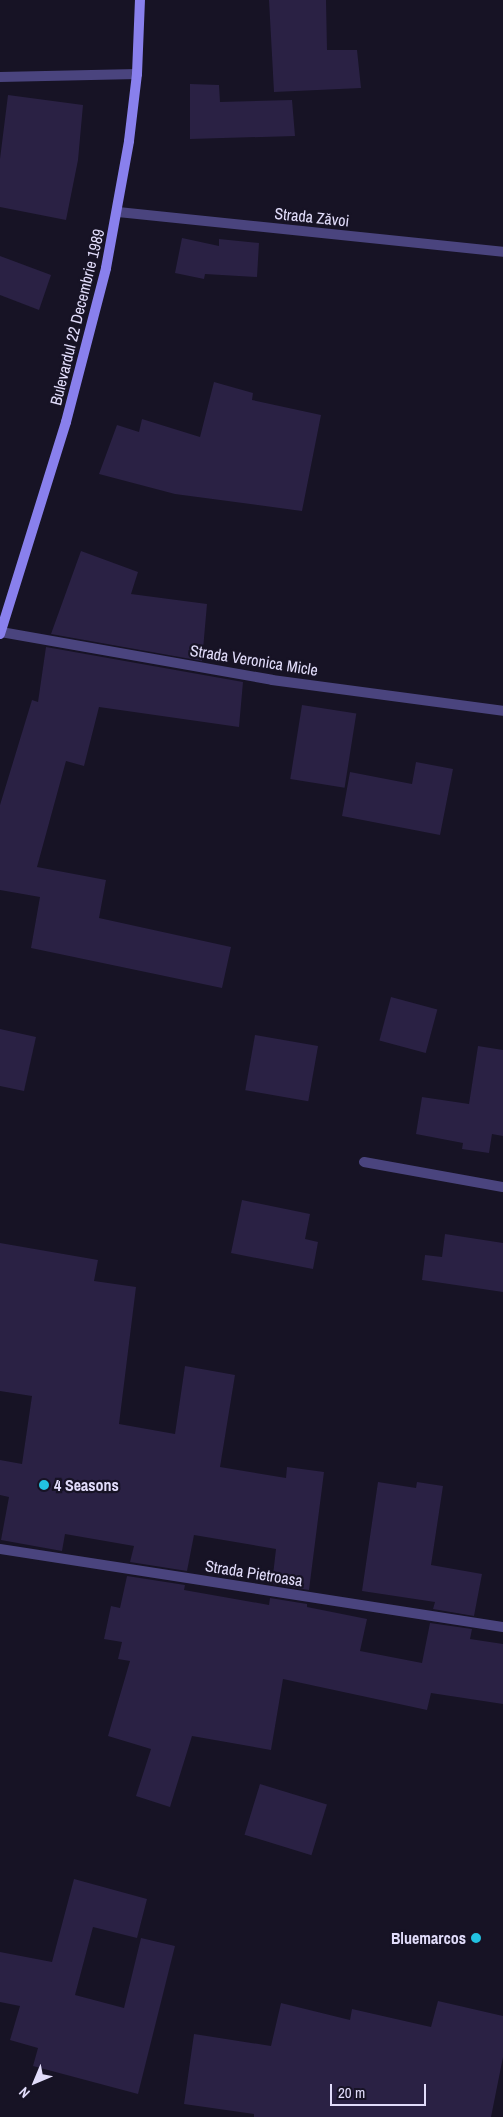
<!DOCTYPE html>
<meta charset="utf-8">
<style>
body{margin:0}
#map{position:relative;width:503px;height:2117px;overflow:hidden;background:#171325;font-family:"Archivo Narrow",sans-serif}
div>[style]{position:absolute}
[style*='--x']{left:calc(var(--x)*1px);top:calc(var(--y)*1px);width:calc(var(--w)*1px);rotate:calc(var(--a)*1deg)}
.building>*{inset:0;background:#2a2144;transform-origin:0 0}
.minor>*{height:10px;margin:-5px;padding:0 5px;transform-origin:5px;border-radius:5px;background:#4a447e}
.tertiary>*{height:10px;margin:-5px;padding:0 5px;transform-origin:5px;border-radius:5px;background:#4a447e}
.secondary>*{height:10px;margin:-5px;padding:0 5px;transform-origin:5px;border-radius:5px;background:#8980ed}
.dots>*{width:14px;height:14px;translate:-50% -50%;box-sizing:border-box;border:2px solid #171325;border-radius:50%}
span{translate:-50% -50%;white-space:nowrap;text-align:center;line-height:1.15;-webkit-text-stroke:4.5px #171325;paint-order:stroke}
.street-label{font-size:16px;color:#e1dcfa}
.poi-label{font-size:16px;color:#e1dcfa;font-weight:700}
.left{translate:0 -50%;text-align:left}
.right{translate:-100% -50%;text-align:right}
.north{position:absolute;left:10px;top:2057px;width:50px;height:50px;-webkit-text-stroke:4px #171325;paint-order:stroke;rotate:225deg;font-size:14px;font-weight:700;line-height:20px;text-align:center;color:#e1dcfa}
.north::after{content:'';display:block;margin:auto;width:18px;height:22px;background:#e1dcfa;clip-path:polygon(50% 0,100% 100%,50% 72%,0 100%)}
.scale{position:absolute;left:330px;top:2084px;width:96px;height:22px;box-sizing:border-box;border:2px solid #e1dcfa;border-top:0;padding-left:6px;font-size:15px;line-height:18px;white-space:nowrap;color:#e1dcfa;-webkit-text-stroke:4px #171325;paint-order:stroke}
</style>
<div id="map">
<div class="building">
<i style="clip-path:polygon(269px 0,326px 0,327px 50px,357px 50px,361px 88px,274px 92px)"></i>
<i style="clip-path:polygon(190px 84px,219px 85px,220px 102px,292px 100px,295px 136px,190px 139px)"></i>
<i style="clip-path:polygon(8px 95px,83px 105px,78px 160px,66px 220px,0 207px,0 159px)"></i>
<i style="clip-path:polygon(182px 238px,219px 246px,219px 239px,259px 243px,257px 277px,205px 274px,204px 279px,175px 273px)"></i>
<i style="clip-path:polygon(0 256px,51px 275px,39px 310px,0 295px)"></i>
<i style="clip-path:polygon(214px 382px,253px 393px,252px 400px,321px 415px,302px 511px,175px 494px,99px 474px,117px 425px,139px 432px,142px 419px,200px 437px)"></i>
<i style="clip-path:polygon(81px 551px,138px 572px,131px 594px,207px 604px,202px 661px,51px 634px)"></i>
<i style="clip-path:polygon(46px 647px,243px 682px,239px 727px,99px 707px,84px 766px,66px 761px,37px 867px,106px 880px,99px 918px,231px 947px,222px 988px,31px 948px,40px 897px,0 890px,0 805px,32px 700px,38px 702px)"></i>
<i style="left:302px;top:705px;width:55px;height:75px;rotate:9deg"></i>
<i style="clip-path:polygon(416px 762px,453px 769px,440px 835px,342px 816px,350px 772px,412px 784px)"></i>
<i style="left:391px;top:997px;width:48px;height:45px;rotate:15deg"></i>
<i style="clip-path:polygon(0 1029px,36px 1037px,24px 1091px,0 1086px)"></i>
<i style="left:255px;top:1035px;width:64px;height:56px;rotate:10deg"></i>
<i style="clip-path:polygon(478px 1046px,503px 1050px,503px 1136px,492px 1134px,489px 1153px,462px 1149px,463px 1143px,416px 1134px,422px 1097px,469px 1104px)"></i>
<i style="clip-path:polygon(242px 1200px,310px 1214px,305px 1239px,318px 1242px,313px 1269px,231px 1253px)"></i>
<i style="clip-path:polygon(445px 1234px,503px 1243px,503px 1292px,422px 1280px,425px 1255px,442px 1257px)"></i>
<i style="clip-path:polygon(0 1243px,98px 1260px,94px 1281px,136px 1287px,119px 1424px,175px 1434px,185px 1366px,235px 1375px,220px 1467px,286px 1478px,287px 1467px,324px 1472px,309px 1590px,272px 1584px,276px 1549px,194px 1535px,187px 1571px,130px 1562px,134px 1546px,65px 1534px,62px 1551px,1px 1540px,9px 1497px,0 1495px,0 1460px,22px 1464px,32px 1396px,0 1391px)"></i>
<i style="clip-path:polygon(378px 1482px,416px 1488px,417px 1482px,443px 1486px,431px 1565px,482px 1574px,474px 1616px,433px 1609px,435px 1602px,362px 1591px)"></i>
<i style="clip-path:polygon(127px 1576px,185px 1585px,184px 1590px,269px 1605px,270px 1598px,307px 1604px,307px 1607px,367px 1619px,360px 1651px,422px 1663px,430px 1623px,472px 1629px,470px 1639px,503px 1644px,503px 1704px,431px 1693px,427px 1710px,283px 1679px,271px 1750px,192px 1736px,170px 1807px,136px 1796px,151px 1749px,108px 1736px,130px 1661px,118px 1659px,122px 1642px,104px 1639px,111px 1606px,120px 1608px)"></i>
<i style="left:260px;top:1784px;width:70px;height:53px;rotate:17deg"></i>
<i style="clip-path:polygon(74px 1879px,147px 1899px,137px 1938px,93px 1927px,75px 1995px,124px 2008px,141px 1938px,175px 1946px,138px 2094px,33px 2066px,38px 2048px,10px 2040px,20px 2006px,0 2002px,0 1952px,52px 1962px)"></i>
<i style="clip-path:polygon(438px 2001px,503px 2016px,503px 2057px,491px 2117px,254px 2117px,254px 2114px,184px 2104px,194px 2034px,271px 2046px,281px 2003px,350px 2020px,352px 2009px,431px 2027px)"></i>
</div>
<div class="minor">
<i style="--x:0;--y:77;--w:137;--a:-1.3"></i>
<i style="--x:1;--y:632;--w:275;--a:10"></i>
<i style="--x:272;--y:680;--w:233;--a:7.6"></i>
<i style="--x:364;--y:1162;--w:141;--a:10.2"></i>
<i style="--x:0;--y:1549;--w:509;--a:8.81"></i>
</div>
<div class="tertiary">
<i style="--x:118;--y:212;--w:387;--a:5.9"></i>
</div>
<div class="secondary">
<i style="--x:0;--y:634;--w:222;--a:-72.7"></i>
<i style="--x:66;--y:422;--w:159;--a:-75.4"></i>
<i style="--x:106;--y:268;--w:129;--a:-79.7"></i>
<i style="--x:129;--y:141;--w:67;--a:-83.2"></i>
<i style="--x:137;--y:74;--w:74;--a:-87.7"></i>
</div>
<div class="dots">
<i style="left:44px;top:1485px;background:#22c2e1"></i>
<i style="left:476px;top:1938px;background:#22c2e1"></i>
</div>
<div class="street-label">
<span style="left:312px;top:217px;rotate:6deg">Strada Zăvoi</span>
<span style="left:77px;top:317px;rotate:-76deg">Bulevardul 22 Decembrie 1989</span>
<span style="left:254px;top:660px;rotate:9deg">Strada Veronica Micle</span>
<span style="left:254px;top:1573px;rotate:9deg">Strada Pietroasa</span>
</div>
<div class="poi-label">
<span class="left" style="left:54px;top:1485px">4 Seasons</span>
<span class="right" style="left:466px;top:1938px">Bluemarcos</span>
</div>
<div class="north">N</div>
<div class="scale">20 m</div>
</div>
